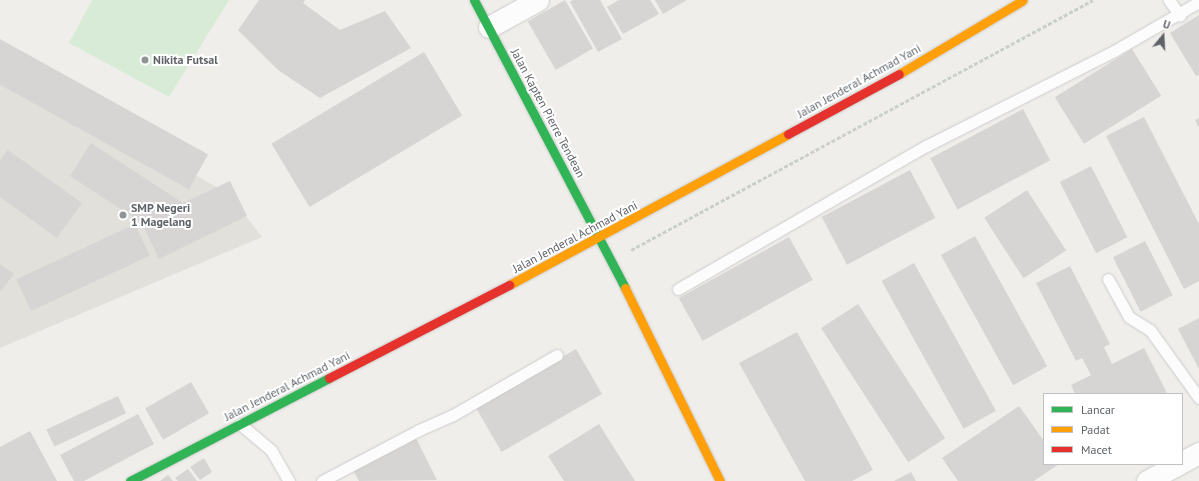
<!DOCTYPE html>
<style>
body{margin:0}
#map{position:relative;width:1199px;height:481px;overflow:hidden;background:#efeeea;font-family:"PT Sans",sans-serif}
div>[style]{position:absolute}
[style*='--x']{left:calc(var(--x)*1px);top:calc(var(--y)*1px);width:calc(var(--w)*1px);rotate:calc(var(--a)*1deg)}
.education>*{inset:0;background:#e2e0da}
.green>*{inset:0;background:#d8ebd6}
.building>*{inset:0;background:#d6d5d3;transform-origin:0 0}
.path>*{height:2.5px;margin-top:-1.25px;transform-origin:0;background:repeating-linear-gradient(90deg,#cacfcc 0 4px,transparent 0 6px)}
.roads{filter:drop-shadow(0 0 1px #cbcccc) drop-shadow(0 0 1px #cbcccc)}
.lane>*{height:11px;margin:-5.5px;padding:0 5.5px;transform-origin:5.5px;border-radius:5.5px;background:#fdfcfc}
.street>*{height:21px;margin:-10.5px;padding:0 10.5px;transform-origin:10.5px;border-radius:10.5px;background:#fdfcfc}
.fast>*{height:9px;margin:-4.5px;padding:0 4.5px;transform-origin:4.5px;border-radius:4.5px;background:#30b455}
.slow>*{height:9px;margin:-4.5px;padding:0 4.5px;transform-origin:4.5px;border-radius:4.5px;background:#ff9f0a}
.jam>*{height:9px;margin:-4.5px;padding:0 4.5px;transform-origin:4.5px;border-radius:4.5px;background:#e5322d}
.dots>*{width:11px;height:11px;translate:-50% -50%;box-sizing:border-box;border:2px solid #fff;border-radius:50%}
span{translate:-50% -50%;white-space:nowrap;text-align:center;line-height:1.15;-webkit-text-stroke:4px #fff;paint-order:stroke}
.poi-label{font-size:12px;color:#5f6368;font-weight:700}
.left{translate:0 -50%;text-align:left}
.street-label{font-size:12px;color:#5f6368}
.legend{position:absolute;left:1043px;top:393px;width:140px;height:72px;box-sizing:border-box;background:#fff;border:1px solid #bfc1c3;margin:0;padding:5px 7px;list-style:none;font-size:12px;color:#5f6368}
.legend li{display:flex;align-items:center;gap:8px;height:20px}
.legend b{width:20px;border:1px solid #bfc1c3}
.north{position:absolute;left:1143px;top:16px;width:40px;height:40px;-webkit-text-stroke:3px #fff;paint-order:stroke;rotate:18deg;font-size:11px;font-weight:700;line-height:16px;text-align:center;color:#5f6368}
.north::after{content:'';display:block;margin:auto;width:14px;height:18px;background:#5f6368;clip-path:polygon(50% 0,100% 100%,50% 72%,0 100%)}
</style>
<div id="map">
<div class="education">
<i style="clip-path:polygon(0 45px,121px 133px,229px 194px,262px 237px,0 348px)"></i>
</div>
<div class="green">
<i style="clip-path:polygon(92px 0,229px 0,169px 97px,69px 43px)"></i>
</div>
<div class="building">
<i style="clip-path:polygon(259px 0,305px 0,303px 3px,340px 30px,385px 11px,411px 48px,320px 98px,278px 70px,238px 30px)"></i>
<i style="left:565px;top:0;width:56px;height:43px;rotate:60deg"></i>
<i style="clip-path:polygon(573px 0,600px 0,622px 39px,598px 52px,570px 2px)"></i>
<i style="clip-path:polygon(619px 0,650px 0,659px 14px,623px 34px,607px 7px)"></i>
<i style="clip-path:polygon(655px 0,687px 0,663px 14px)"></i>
<i style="clip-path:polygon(1199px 15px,1199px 75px,1196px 76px,1170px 33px)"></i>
<i style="left:0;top:39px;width:238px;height:40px;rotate:29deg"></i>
<i style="left:1132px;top:49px;width:55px;height:91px;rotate:58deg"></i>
<i style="left:424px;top:52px;width:74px;height:178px;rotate:59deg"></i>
<i style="left:1023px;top:109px;width:58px;height:105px;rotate:62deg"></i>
<i style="clip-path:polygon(1144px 117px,1199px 224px,1199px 281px,1184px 289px,1106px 136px)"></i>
<i style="clip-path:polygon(1199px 118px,1199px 128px,1195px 120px)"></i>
<i style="clip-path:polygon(91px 143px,183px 203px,230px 181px,247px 216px,159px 259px,142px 223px,70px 176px)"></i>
<i style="clip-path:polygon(8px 150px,82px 203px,57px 238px,0 197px,0 160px)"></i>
<i style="left:1091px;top:166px;width:80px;height:35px;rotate:63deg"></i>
<i style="left:910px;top:170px;width:54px;height:100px;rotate:62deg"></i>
<i style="left:1027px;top:190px;width:72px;height:51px;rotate:57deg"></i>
<i style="left:135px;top:224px;width:35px;height:131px;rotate:65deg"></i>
<i style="left:975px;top:236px;width:149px;height:39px;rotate:61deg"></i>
<i style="left:789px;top:237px;width:49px;height:126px;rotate:61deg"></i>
<i style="left:1145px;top:241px;width:61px;height:36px;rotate:63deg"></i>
<i style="left:914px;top:263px;width:169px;height:37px;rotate:61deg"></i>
<i style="clip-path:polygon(0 264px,14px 274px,0 292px)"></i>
<i style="clip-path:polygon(1070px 266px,1110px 344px,1104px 347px,1112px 364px,1144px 348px,1167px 393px,1075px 394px,1071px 385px,1091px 375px,1082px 358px,1076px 361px,1036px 283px)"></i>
<i style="left:858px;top:304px;width:160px;height:44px;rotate:57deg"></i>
<i style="clip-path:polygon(1199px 318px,1199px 369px,1178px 329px)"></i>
<i style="clip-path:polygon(797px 332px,873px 470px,852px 481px,805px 481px,739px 363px)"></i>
<i style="left:576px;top:349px;width:52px;height:116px;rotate:60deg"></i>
<i style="left:191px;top:382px;width:36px;height:53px;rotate:60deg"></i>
<i style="left:118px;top:396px;width:19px;height:79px;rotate:65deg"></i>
<i style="clip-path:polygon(1019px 406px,1044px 441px,1044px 464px,1059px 464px,1034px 481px,958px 481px,942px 458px)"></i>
<i style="clip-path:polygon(138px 414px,154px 444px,84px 481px,74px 481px,60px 455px)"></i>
<i style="clip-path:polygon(599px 424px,635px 481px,564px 481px,548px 456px)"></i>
<i style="clip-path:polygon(30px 431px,57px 481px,0 481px,0 447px)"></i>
<i style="clip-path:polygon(416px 438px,437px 480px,359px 481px,353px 470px)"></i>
<i style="clip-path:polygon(204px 458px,212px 472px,200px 480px,190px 467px)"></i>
<i style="clip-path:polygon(188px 469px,197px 481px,178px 481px,175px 478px)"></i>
<i style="clip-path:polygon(911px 472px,916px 481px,894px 481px)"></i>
<i style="clip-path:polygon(168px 475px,173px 481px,160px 481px)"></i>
</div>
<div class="path">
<i style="--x:631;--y:250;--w:525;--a:-28.42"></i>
</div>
<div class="roads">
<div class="lane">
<i style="--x:1169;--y:0;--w:19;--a:55"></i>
<i style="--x:1108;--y:279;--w:43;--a:61.1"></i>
<i style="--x:1129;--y:317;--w:25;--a:32"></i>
<i style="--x:1150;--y:330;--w:84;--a:54.2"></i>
<i style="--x:678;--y:289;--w:286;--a:-30"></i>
<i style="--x:926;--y:146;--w:211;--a:-26.8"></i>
<i style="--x:1114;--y:51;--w:98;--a:-30"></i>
<i style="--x:240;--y:424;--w:40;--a:40"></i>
<i style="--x:271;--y:450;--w:36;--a:60"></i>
<i style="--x:322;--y:481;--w:110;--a:-27.7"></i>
<i style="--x:419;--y:430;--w:37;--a:-24"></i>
<i style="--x:453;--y:415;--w:120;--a:-30"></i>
</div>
<div class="street">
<i style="--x:489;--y:27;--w:56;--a:-28.9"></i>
<i style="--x:1182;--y:462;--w:19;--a:-28"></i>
<i style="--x:1147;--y:481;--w:36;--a:-28"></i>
</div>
<div class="fast">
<i style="--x:474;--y:0;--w:325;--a:62.3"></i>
<i style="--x:130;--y:481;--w:224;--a:-27.4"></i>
</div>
<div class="slow">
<i style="--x:899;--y:74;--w:144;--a:-30.8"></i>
<i style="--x:509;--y:285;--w:317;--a:-28.4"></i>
<i style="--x:625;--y:288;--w:215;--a:63.8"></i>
</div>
<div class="jam">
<i style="--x:788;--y:134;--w:126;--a:-28.4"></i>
<i style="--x:329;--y:378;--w:203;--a:-27.3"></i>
</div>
</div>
<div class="dots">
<i style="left:145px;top:60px;background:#919496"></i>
<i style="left:123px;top:215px;background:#919496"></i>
</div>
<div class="poi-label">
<span class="left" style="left:153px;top:60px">Nikita Futsal</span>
<span class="left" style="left:131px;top:215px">SMP Negeri<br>1 Magelang</span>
</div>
<div class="street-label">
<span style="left:859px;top:81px;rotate:-29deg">Jalan Jenderal Achmad Yani</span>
<span style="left:548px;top:113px;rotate:62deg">Jalan Kapten Pierre Tendean</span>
<span style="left:575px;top:237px;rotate:-28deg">Jalan Jenderal Achmad Yani</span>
<span style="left:287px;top:386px;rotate:-27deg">Jalan Jenderal Achmad Yani</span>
</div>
<ul class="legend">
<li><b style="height:5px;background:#30b455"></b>Lancar</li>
<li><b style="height:5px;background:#ff9f0a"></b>Padat</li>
<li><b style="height:5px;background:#e5322d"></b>Macet</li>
</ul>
<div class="north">U</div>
</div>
